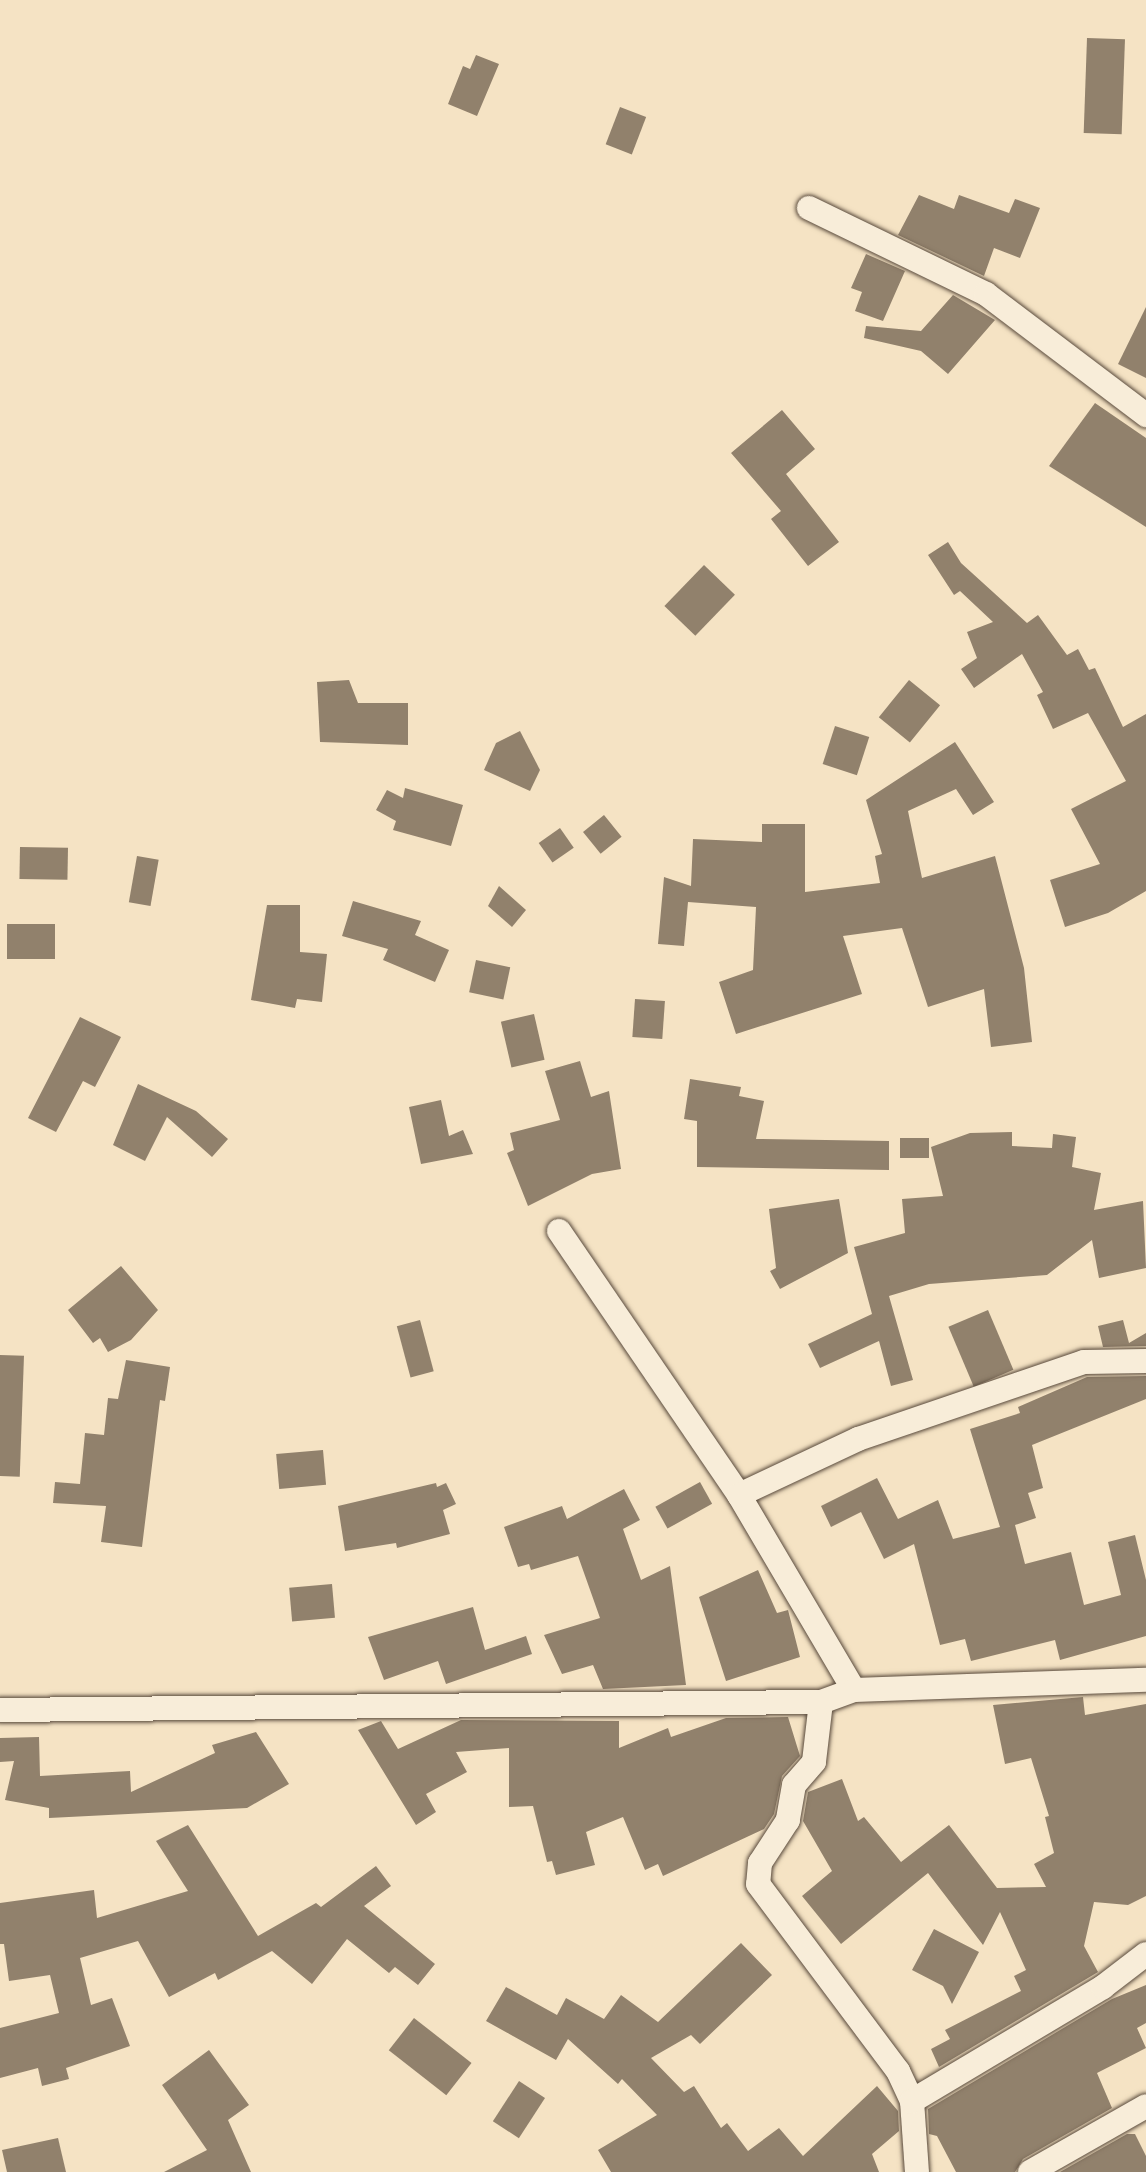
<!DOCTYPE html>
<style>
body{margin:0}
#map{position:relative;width:1146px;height:2172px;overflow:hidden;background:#f5e3c4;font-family:"IM FELL Double Pica",serif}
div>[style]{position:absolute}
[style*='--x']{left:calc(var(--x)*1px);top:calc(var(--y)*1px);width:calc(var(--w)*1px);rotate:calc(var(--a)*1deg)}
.building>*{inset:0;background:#91816c;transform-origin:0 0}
.roads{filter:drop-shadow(0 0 2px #58493b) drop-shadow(0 0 2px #58493b)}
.minor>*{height:24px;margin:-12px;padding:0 12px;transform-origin:12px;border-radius:12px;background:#f8edd9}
span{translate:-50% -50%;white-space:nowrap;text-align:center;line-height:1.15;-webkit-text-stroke:6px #f8edd9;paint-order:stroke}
</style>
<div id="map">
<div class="building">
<i style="left:1087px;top:38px;width:38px;height:95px;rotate:2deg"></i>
<i style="clip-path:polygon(476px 55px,499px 64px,477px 116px,448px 104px,463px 66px,470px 69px)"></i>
<i style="left:620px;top:107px;width:28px;height:40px;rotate:21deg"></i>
<i style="clip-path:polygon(919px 195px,954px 209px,959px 195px,1009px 213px,1015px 199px,1040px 208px,1020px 258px,994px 248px,984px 276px,898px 235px)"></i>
<i style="clip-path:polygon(866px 254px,905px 271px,883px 321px,855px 311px,862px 292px,851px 288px)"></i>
<i style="clip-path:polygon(953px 295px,995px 320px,948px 374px,921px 351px,864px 338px,866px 326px,921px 331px)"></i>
<i style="clip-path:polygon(1146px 307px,1146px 378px,1118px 364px)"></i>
<i style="clip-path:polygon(1095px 403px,1146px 438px,1146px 527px,1049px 466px)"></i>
<i style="clip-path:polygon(782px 410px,815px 449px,786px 474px,839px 542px,808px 566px,771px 519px,781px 511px,731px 453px)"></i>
<i style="clip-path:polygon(948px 542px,961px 563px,1027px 623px,1038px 615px,1067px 655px,1078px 649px,1089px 670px,1095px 668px,1123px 727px,1146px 714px,1146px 891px,1108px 913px,1065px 927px,1050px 880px,1100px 864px,1071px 809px,1126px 781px,1088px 713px,1053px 729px,1037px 695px,1043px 692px,1022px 654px,974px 688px,961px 669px,977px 658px,967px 632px,993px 622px,960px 591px,954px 595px,928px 555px)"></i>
<i style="left:704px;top:565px;width:43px;height:57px;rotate:44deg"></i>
<i style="clip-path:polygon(349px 680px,358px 703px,408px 703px,408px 745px,320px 742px,317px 682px)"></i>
<i style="left:909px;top:680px;width:40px;height:48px;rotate:39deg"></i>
<i style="left:835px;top:726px;width:36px;height:40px;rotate:18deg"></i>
<i style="clip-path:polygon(520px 731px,540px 770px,530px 791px,484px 770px,496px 743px)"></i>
<i style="clip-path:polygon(955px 742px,994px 802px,973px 815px,956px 789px,908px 811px,922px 878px,995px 856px,1024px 968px,1032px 1042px,991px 1047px,984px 989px,928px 1007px,902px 928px,843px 936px,862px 994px,736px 1034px,719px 982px,753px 970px,756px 907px,688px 902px,684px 946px,658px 944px,664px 877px,691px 886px,693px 839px,762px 842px,762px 824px,805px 824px,805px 892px,880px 883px,875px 856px,882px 854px,866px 800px)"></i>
<i style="clip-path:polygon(405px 788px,463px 805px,451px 846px,393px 830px,396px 821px,376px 810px,387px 790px,403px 798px)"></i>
<i style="left:604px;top:815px;width:28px;height:27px;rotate:51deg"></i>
<i style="left:560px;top:828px;width:24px;height:26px;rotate:55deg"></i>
<i style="left:20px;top:847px;width:48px;height:32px;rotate:1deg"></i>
<i style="left:137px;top:856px;width:22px;height:47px;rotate:10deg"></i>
<i style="clip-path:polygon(499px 886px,526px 910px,512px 927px,488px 906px)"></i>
<i style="clip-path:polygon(353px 901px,421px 921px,415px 935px,449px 950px,435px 982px,383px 960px,388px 949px,342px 936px)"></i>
<i style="clip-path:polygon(267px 905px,300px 905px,300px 952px,327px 954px,322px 1002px,297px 999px,295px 1008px,251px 1000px)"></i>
<i style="left:7px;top:924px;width:48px;height:35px"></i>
<i style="left:476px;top:960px;width:35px;height:33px;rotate:12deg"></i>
<i style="left:635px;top:999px;width:30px;height:38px;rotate:4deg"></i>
<i style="left:534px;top:1014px;width:47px;height:34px;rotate:77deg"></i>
<i style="clip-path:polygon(80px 1017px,121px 1037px,95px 1087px,83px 1081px,56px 1132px,28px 1118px)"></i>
<i style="clip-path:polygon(580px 1061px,591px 1097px,609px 1091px,621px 1169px,592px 1174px,528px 1206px,507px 1153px,514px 1150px,510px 1133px,560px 1120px,545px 1071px)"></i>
<i style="clip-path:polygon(690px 1079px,741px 1087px,739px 1096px,764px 1101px,756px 1139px,889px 1141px,889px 1170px,697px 1167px,697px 1121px,684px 1119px)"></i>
<i style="clip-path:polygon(138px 1084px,196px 1111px,228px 1139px,212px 1157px,167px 1117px,145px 1161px,113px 1145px)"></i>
<i style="clip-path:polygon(441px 1100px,449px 1136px,463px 1130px,473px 1154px,421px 1164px,409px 1107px)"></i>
<i style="clip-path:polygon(1012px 1132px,1012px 1146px,1052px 1148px,1053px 1134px,1076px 1137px,1072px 1167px,1101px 1173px,1094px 1210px,1143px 1201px,1146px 1268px,1099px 1278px,1092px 1240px,1047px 1275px,929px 1284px,889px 1296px,913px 1380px,891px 1386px,879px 1341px,820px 1368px,808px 1344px,872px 1314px,854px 1247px,905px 1233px,902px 1199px,943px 1196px,931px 1147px,970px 1133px)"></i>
<i style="left:900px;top:1138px;width:29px;height:20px"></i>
<i style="clip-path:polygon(839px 1199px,848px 1253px,780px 1289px,770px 1271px,776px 1268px,769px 1209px)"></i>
<i style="clip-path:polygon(121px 1266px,158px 1310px,131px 1340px,108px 1352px,100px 1338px,93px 1343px,68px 1310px)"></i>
<i style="left:988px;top:1310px;width:65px;height:43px;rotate:67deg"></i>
<i style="left:420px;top:1320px;width:53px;height:24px;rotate:75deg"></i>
<i style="clip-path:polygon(1123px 1320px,1129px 1343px,1146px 1333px,1146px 1346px,1103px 1347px,1098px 1326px)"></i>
<i style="left:0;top:1355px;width:24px;height:121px;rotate:2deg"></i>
<i style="clip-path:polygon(126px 1360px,170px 1367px,165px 1401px,160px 1400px,142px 1547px,101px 1542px,106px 1506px,53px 1503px,55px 1482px,80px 1484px,85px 1433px,104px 1435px,108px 1398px,118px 1399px)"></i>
<i style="clip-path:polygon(1146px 1376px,1146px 1399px,1032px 1445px,1043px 1488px,1028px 1493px,1036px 1518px,1015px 1525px,1025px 1564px,1071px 1552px,1084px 1605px,1121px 1595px,1108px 1542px,1135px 1535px,1146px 1580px,1146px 1636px,1060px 1660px,1055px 1640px,971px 1661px,965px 1639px,940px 1645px,914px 1544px,884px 1559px,861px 1512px,831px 1527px,821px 1506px,877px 1478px,898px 1519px,938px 1500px,953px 1539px,1000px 1527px,970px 1429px,1020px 1413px,1018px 1407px,1087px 1377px)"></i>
<i style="left:323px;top:1450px;width:35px;height:47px;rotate:85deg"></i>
<i style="left:700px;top:1482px;width:25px;height:51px;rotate:61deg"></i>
<i style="clip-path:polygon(436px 1483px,437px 1487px,446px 1483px,456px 1504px,443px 1510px,450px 1534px,397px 1548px,396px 1543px,345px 1551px,338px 1506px)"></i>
<i style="clip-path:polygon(624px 1489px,640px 1520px,623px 1529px,641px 1580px,670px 1566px,686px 1685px,603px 1689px,593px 1665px,562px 1674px,544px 1635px,600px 1618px,578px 1556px,531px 1570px,529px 1564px,518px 1567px,504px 1527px,562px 1506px,567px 1519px)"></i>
<i style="clip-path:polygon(758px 1570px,777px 1613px,788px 1610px,800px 1657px,726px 1681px,699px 1597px)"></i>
<i style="left:332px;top:1584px;width:34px;height:43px;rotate:85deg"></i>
<i style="clip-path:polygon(473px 1607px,485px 1650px,526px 1636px,532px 1654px,446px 1684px,438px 1661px,384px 1680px,368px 1637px)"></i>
<i style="clip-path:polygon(1083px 1697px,1085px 1715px,1146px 1704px,1146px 1896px,1128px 1905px,1094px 1902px,1084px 1946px,1098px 1972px,939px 2067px,931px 2049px,950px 2039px,945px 2030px,1021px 1991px,1014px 1976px,1026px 1970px,1000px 1912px,983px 1945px,928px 1873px,841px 1944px,802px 1896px,832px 1871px,803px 1821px,808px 1792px,842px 1779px,858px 1821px,864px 1817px,901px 1862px,949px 1825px,997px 1888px,1046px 1887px,1034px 1864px,1054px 1853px,1045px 1817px,1049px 1816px,1031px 1758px,1005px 1764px,993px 1705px)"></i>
<i style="clip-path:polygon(788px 1717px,800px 1756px,782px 1776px,774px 1814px,764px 1829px,663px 1876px,658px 1864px,645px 1870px,623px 1817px,586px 1832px,595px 1865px,556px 1875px,552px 1861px,547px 1862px,533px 1806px,509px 1807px,509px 1748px,456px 1752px,467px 1772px,426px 1794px,436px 1812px,416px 1825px,358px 1730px,381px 1721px,398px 1749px,461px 1720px,619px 1721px,619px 1748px,668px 1728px,671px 1737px,726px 1718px)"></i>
<i style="clip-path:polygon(256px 1732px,289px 1784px,247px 1808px,49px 1818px,49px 1808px,5px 1800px,14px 1761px,0 1762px,0 1738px,39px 1737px,40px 1776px,130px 1771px,131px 1792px,215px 1753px,212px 1745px)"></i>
<i style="clip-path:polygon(188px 1825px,258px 1936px,316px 1903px,321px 1907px,376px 1866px,391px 1886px,364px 1906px,435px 1964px,418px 1985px,395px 1967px,389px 1973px,347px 1939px,312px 1984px,272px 1951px,218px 1980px,215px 1973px,169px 1997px,138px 1941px,80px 1958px,91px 2005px,112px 1998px,130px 2046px,66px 2068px,69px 2079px,42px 2086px,38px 2068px,0 2078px,0 2028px,59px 2013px,50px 1975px,9px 1981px,4px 1944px,0 1944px,0 1903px,94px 1890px,97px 1918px,188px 1891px,156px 1841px)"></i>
<i style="clip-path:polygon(934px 1929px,979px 1952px,952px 2004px,943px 1986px,912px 1970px)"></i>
<i style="clip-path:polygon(741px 1943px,772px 1975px,700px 2044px,691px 2035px,651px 2058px,684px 2092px,694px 2086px,721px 2128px,727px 2123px,748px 2151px,779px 2128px,803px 2156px,877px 2086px,898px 2111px,899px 2131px,872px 2154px,879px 2172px,611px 2172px,598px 2150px,657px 2115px,622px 2079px,618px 2084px,568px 2039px,556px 2060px,486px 2021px,506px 1987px,557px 2015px,566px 1998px,604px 2019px,621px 1995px,658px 2022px)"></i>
<i style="clip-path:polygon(1146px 1985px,1146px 2023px,1137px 2028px,1146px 2048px,1097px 2073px,1112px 2108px,1023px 2159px,1015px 2172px,956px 2172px,937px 2136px,929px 2134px,928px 2109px,1112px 1999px)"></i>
<i style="left:414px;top:2018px;width:73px;height:41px;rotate:38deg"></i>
<i style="clip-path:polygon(209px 2050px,249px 2105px,228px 2120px,251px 2172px,164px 2172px,207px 2150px,162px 2085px)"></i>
<i style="left:519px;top:2081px;width:31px;height:48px;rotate:33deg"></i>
<i style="clip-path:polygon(1127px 2134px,1135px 2134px,1146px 2156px,1146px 2172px,1060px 2172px)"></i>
<i style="clip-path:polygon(58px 2138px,66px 2172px,7px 2172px,2px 2150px)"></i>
</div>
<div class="roads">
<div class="minor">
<i style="--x:809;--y:208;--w:197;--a:25.9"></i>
<i style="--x:986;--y:294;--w:201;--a:37.1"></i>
<i style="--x:559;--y:1231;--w:320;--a:55.7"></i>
<i style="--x:739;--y:1495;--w:226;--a:59.5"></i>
<i style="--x:739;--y:1495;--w:132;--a:-25.2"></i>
<i style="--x:858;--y:1439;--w:239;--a:-18.8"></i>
<i style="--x:1084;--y:1362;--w:62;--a:-0.9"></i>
<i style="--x:821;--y:1702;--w:60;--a:96.7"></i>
<i style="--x:814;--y:1762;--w:30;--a:131"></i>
<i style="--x:794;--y:1785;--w:36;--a:100"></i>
<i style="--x:788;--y:1820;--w:51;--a:123.1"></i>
<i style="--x:760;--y:1863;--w:21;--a:95"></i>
<i style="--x:758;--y:1884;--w:234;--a:53.2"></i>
<i style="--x:898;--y:2071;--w:33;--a:65"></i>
<i style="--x:912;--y:2101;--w:71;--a:86"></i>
<i style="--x:0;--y:1710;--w:821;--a:-0.56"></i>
<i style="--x:821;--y:1702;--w:35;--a:-20"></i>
<i style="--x:854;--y:1690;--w:292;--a:-2"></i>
<i style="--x:912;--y:2101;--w:222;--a:-30.8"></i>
<i style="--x:1103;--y:1987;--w:54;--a:-37.5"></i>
<i style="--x:1030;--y:2172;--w:133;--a:-29.6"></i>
</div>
</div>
</div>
